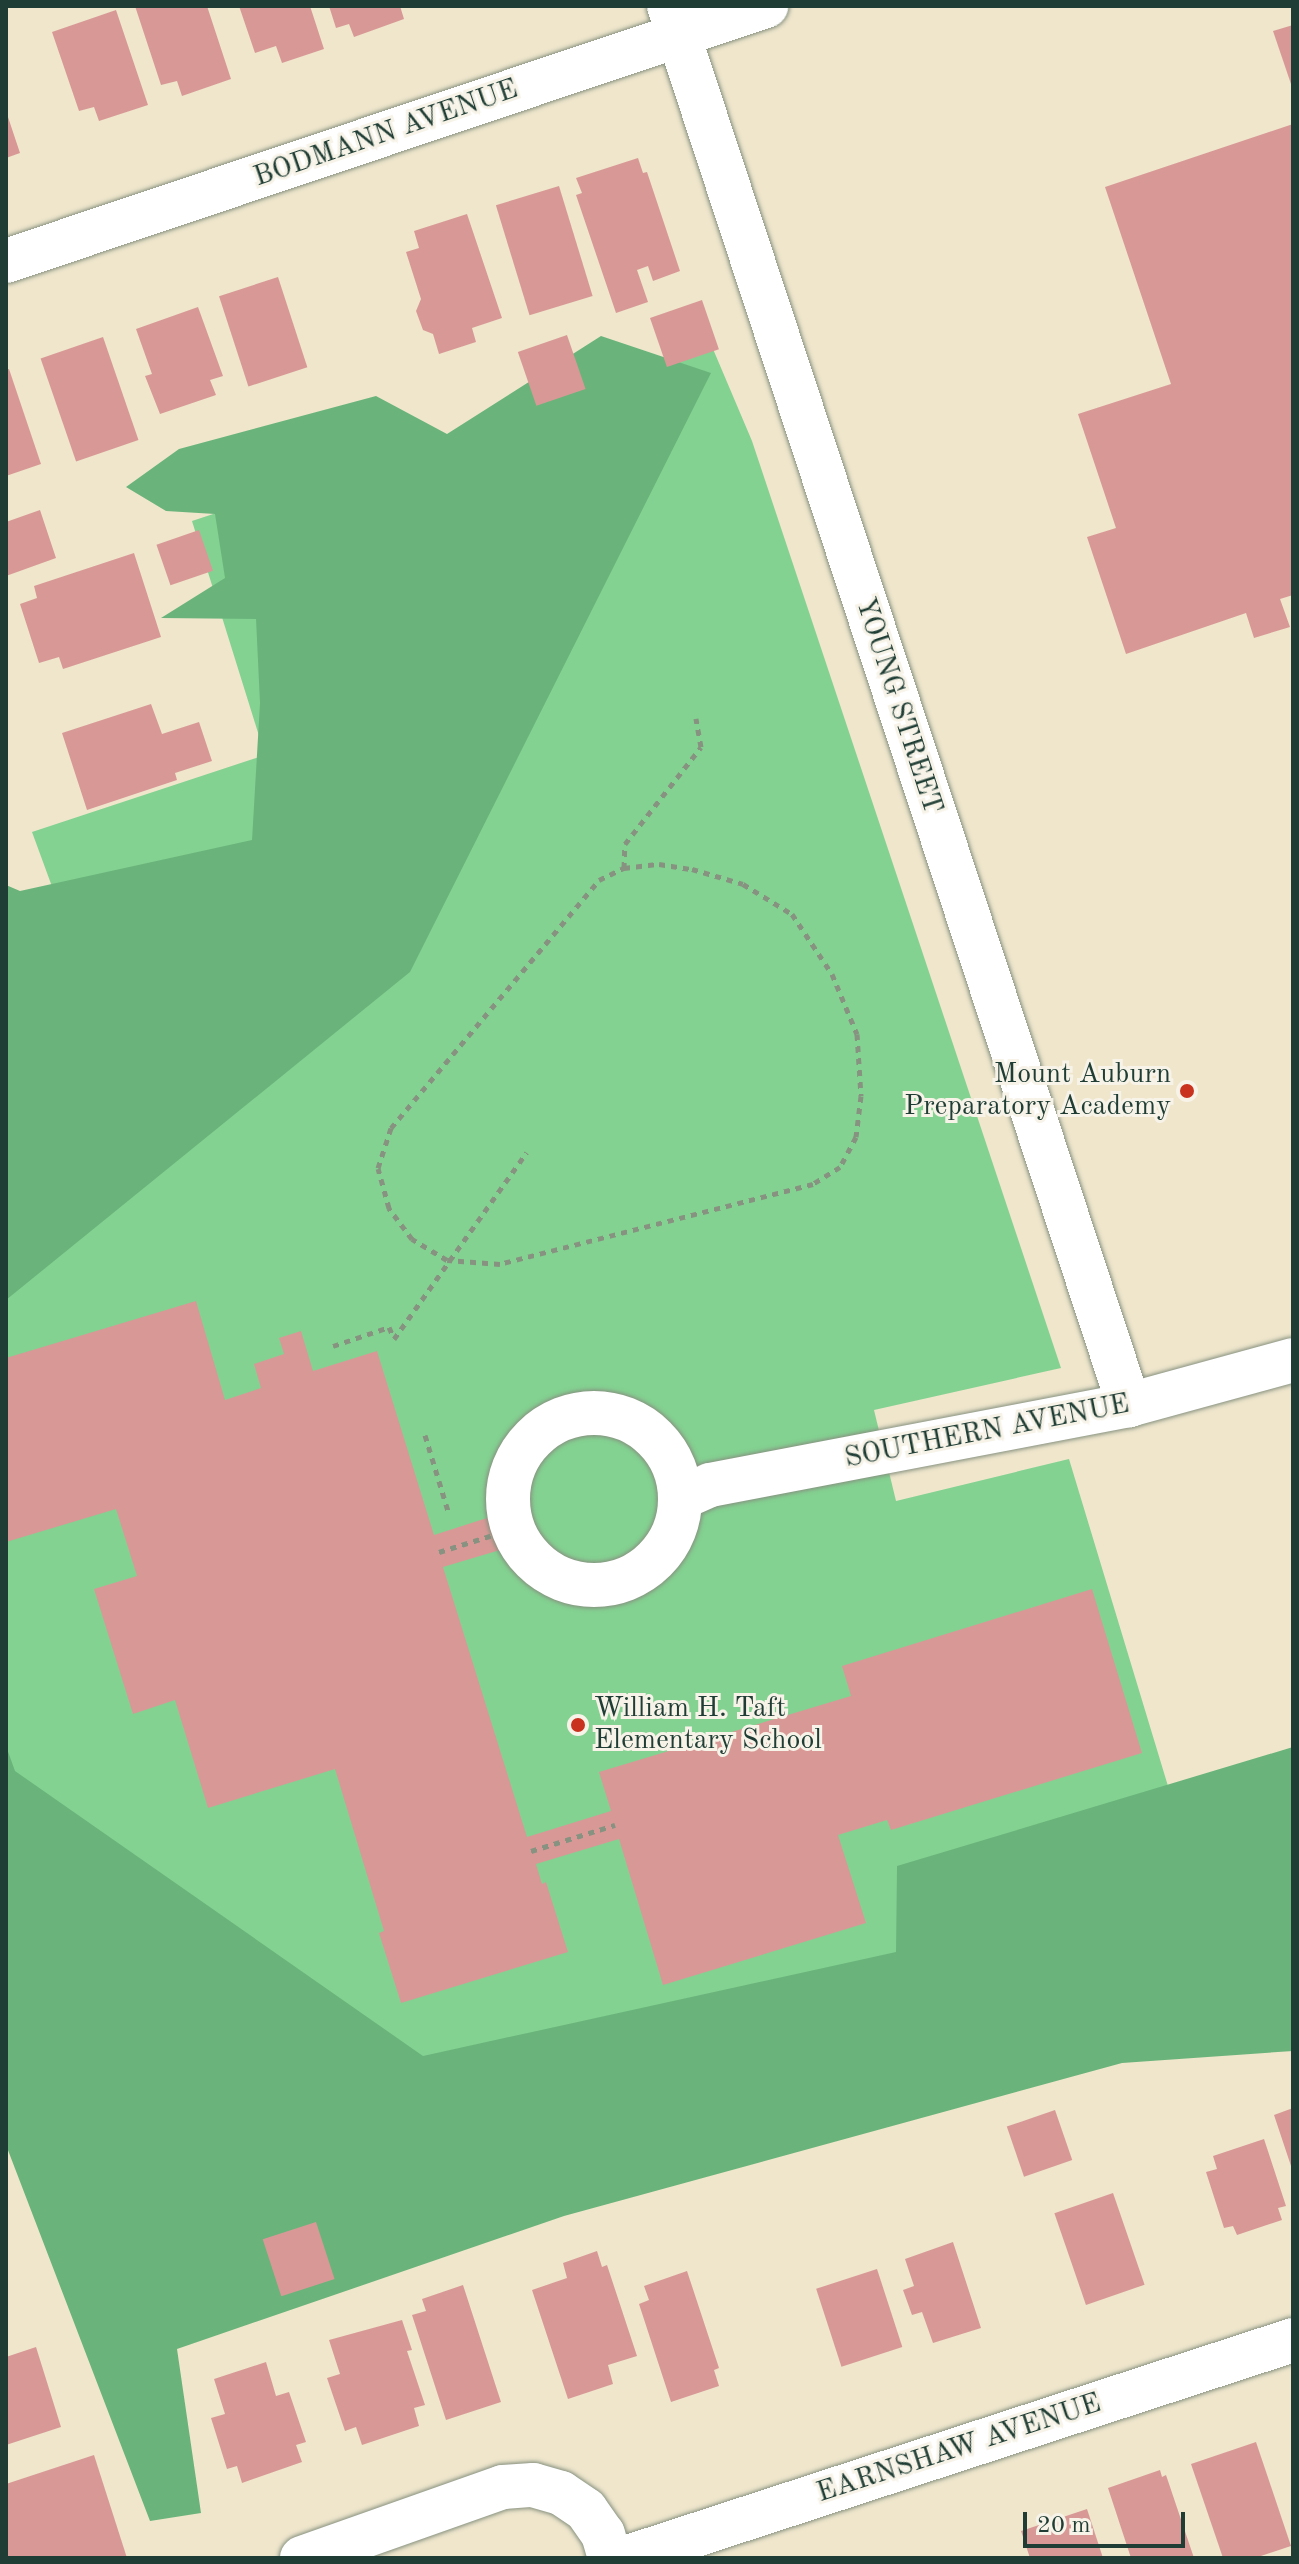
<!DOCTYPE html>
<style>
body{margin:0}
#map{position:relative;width:1299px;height:2564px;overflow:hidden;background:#efe6cc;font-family:"Old Standard TT",serif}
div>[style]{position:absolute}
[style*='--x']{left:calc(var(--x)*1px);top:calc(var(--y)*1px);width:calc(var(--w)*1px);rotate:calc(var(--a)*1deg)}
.green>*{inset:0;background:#83d291}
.forest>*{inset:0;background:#6ab47b}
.building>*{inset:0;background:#d89996;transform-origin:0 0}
.path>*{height:5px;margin-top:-2.5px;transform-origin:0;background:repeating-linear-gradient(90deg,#879280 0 6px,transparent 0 12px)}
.roads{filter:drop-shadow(0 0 2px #879280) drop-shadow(0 0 2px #879280)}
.minor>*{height:44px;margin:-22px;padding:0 22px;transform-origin:22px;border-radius:22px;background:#fff}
.minor>.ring{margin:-22px;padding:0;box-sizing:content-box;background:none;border:44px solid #fff;border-radius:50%}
.dots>*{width:22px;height:22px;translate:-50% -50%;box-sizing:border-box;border:4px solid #f7f3e8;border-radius:50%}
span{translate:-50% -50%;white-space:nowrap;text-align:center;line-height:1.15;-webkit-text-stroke:6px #f7f3e8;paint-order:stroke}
.street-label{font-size:28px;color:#1f3d34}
.poi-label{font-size:28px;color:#1f3d34}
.right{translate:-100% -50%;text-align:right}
.left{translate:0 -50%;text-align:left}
.frame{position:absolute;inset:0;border:8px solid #1f3d34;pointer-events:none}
.scale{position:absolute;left:1023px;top:2512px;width:162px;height:36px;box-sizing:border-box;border:4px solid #1f3d34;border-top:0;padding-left:10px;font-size:24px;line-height:28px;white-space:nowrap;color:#1f3d34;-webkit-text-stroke:6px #f7f3e8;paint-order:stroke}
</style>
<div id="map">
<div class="green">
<i style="clip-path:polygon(713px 349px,752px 441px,1061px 1368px,874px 1410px,896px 1501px,1069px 1459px,1204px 1905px,468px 2180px,6px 1889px,6px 1112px,141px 1129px,32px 832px,265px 755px,192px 521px)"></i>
</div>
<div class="forest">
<i style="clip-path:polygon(601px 336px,711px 373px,410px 972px,6px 1300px,6px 885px,20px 891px,252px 840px,260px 703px,256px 619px,161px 618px,225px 578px,215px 514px,166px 511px,126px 487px,179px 449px,376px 396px,447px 434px)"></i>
<i style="clip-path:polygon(6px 1746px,15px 1771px,423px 2056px,896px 1952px,897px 1866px,1293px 1747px,1293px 2051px,1122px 2063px,564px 2216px,177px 2349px,201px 2513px,150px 2521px,6px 2145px)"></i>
</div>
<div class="building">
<i style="clip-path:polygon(135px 6px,207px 6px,231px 79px,182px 96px,177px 81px,161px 85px)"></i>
<i style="clip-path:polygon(239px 6px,310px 6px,324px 49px,282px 63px,276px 46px,255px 53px)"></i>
<i style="clip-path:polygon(329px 6px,400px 6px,404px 19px,354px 37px,349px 24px,336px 28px)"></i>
<i style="clip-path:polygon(116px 10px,148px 105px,99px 121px,94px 107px,79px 111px,52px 32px)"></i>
<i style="clip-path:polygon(1293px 25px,1293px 87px,1292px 87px,1273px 31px)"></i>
<i style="clip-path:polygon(6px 111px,20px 153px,6px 158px)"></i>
<i style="clip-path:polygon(1293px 124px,1293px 595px,1280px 599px,1290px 627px,1254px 638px,1246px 613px,1126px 654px,1087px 537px,1116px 528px,1078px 414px,1171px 384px,1105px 187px)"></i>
<i style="clip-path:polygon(638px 158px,643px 173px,647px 172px,680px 271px,653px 281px,648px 266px,637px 270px,648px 302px,616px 313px,576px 195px,582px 193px,576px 178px)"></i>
<i style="left:559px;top:186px;width:115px;height:66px;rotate:73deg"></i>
<i style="clip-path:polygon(467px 214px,502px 318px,472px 328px,476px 342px,439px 354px,433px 334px,423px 330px,416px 311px,421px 299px,406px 252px,419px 248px,414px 231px)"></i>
<i style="left:278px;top:277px;width:95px;height:62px;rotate:72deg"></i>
<i style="left:702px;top:300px;width:52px;height:55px;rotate:71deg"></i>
<i style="clip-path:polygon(198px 307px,223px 376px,210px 380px,216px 395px,160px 414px,145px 376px,152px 374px,136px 329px)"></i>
<i style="left:567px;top:335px;width:57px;height:52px;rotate:71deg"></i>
<i style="left:103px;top:337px;width:109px;height:66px;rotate:71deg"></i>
<i style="clip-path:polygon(9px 369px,41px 464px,6px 476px,6px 370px)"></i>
<i style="clip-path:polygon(40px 510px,56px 558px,6px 576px,6px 522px)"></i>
<i style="left:199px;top:530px;width:43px;height:45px;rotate:71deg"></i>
<i style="clip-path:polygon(134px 553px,161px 637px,63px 669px,59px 657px,39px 663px,20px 604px,37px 598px,34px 586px)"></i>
<i style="clip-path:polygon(151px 704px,162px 734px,199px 722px,212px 761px,175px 773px,177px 780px,87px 810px,62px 733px)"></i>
<i style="clip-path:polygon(196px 1301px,225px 1400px,261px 1388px,254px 1364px,284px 1354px,279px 1338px,301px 1331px,313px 1371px,377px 1351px,434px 1535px,490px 1517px,500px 1550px,443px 1567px,527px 1837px,611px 1811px,599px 1772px,851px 1696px,842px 1666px,1092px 1589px,1142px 1753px,891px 1830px,887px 1820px,838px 1835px,866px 1923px,663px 1985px,619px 1839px,536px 1864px,542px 1884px,546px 1882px,568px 1952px,401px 2003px,379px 1933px,384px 1931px,335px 1769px,208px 1808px,175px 1700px,133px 1714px,94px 1589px,137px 1576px,116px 1509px,6px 1542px,6px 1358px)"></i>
<i style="clip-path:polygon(1293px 2108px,1293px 2169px,1292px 2169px,1274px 2115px)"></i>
<i style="left:1055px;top:2110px;width:53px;height:51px;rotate:71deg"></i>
<i style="clip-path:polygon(1264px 2139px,1286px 2206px,1278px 2208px,1282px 2220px,1237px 2235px,1233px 2226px,1224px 2228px,1206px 2172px,1217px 2169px,1213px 2156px)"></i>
<i style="left:1113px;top:2193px;width:97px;height:62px;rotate:71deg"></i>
<i style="left:316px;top:2222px;width:60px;height:56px;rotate:72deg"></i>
<i style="clip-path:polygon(953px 2242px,981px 2328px,933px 2343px,922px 2312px,912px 2315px,903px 2290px,914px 2286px,905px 2259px)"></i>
<i style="clip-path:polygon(597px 2251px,602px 2267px,607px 2265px,637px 2356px,608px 2365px,613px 2384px,568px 2399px,532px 2290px,567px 2278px,563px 2263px)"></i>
<i style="left:877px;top:2269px;width:82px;height:64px;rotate:72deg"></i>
<i style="clip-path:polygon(687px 2271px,719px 2368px,714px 2370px,719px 2386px,671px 2402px,639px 2304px,649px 2300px,644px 2286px)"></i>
<i style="clip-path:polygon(463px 2285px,501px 2402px,446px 2420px,412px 2315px,426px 2311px,422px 2299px)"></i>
<i style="clip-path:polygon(402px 2320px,412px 2350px,407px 2351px,425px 2405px,414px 2408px,419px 2426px,362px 2445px,356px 2427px,345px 2431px,327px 2378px,340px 2374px,329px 2340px)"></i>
<i style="clip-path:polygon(36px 2347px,61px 2427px,6px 2445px,6px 2357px)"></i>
<i style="clip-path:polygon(266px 2362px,276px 2396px,289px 2392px,306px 2442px,296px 2445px,302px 2462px,242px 2483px,237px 2466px,227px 2469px,211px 2418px,225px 2414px,214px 2379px)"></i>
<i style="clip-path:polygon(1256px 2442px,1291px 2546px,1255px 2558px,1223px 2558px,1191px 2464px)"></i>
<i style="clip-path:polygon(94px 2455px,127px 2558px,6px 2558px,6px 2484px)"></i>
<i style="clip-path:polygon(1160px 2470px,1162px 2477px,1166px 2475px,1194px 2558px,1131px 2558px,1108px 2488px)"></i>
<i style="clip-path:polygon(1087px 2509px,1103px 2558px,1030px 2558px,1021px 2531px)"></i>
</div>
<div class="path">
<i style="--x:659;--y:864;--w:33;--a:9"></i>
<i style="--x:692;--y:869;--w:53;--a:16.4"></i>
<i style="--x:743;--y:884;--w:57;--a:31.5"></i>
<i style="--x:792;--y:914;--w:72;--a:56.3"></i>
<i style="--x:832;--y:974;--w:65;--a:67.4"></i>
<i style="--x:857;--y:1034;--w:62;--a:86.3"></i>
<i style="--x:861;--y:1096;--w:41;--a:97"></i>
<i style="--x:856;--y:1137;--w:34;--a:118"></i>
<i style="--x:840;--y:1167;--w:32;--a:148"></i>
<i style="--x:813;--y:1184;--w:323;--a:165.7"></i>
<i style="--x:500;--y:1264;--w:53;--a:-175.7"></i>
<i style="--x:447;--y:1260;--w:41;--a:-149"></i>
<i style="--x:412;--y:1239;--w:39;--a:-127"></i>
<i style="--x:389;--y:1208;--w:41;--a:-105.4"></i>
<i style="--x:378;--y:1168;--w:42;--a:-72"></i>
<i style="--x:391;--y:1128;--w:324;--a:-50"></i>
<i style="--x:599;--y:880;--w:28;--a:-26"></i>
<i style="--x:624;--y:868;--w:35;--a:-7"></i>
<i style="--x:624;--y:868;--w:24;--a:-88"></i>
<i style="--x:625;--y:844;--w:123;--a:-51.9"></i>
<i style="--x:701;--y:747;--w:29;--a:-100"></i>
<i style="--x:394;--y:1339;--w:229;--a:-54.6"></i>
<i style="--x:333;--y:1346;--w:59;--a:-18.7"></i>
<i style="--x:389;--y:1327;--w:12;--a:66"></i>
<i style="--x:425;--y:1435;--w:83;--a:73.1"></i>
<i style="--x:439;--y:1552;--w:77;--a:-17.5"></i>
<i style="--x:531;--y:1851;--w:88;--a:-17.2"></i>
</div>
<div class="roads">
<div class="minor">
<i style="--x:669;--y:6;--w:1473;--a:71.8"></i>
<i style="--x:6;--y:261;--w:802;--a:-18.55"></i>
<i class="ring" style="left:508px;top:1413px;width:128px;height:128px"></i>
<i style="--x:681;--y:1498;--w:32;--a:-24"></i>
<i style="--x:710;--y:1485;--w:427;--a:-10.8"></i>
<i style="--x:1129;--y:1405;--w:170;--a:-15.3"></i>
<i style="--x:302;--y:2558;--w:213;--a:-19.5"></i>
<i style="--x:503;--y:2487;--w:30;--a:-4"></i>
<i style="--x:533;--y:2485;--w:29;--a:16"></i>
<i style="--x:561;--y:2493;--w:30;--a:34"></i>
<i style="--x:586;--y:2510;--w:29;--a:55"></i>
<i style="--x:603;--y:2534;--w:25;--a:74"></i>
<i style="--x:625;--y:2558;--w:703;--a:-18.07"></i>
</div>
</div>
<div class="dots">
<i style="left:1187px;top:1091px;background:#c8321e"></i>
<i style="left:578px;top:1725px;background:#c8321e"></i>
</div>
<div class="street-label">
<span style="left:386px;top:134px;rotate:-19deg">BODMANN AVENUE</span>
<span style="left:898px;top:706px;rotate:72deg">YOUNG STREET</span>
<span style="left:987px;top:1432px;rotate:-11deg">SOUTHERN AVENUE</span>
<span style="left:959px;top:2449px;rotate:-18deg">EARNSHAW AVENUE</span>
</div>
<div class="poi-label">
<span class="right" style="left:1171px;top:1091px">Mount Auburn<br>Preparatory Academy</span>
<span class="left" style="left:594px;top:1725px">William H. Taft<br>Elementary School</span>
</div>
<div class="frame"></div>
<div class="scale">20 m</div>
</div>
